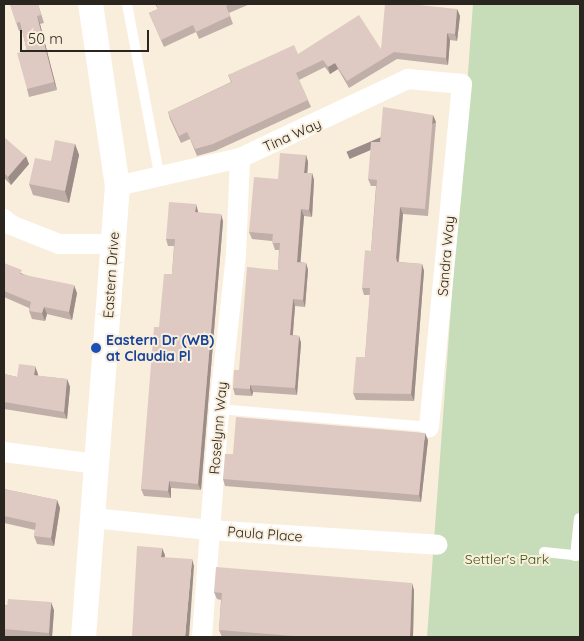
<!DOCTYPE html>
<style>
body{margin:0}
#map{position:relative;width:584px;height:641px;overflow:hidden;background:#f9eedc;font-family:Quicksand,sans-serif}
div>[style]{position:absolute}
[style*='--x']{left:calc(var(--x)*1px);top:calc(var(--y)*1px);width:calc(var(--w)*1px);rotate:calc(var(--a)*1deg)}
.green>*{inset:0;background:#c7dcb8}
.service>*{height:10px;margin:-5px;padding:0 5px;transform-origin:5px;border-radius:5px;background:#fff}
.minor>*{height:20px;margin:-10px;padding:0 10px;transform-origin:10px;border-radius:10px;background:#fff}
.tertiary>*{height:25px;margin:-12.5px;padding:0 12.5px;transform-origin:12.5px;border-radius:12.5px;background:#fff}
.wall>*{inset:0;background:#c0aea8}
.shaded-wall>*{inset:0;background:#9c8d88;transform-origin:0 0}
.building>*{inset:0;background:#dfcac3}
.dots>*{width:14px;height:14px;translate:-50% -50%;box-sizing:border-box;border:2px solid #f9eedc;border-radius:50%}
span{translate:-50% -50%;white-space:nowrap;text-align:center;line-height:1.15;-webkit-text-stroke:4px #f9eedc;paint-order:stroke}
.street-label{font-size:14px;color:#2a261f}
.transit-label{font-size:14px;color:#164399;font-weight:700}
.left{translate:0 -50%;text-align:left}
.park-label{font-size:14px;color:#375a13}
.frame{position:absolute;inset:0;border:5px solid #2a261f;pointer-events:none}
.scale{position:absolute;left:20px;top:30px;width:129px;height:22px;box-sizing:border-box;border:2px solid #2a261f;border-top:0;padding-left:6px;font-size:15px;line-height:18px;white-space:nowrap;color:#2a261f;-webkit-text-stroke:4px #f9eedc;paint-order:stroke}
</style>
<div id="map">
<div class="green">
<i style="clip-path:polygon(473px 4px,580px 4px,580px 637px,427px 637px)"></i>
</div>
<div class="service">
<i style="--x:127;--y:4;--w:177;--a:79.3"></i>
<i style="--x:219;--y:409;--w:211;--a:4.9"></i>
<i style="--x:544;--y:552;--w:36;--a:6"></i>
<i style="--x:575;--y:556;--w:38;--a:-84"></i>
</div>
<div class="minor">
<i style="--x:117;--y:186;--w:126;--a:-12.8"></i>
<i style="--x:240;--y:158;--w:186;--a:-25.2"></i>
<i style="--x:408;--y:79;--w:54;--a:5.3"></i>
<i style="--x:462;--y:84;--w:345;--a:95.5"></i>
<i style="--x:4;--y:219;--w:9;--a:41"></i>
<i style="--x:11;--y:225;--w:52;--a:21.6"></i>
<i style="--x:59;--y:244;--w:55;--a:0"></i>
<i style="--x:4;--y:452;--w:94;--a:7.4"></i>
<i style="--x:93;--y:518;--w:117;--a:5.9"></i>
<i style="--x:209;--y:530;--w:229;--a:3.7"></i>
<i style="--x:202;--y:637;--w:229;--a:-85.7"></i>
<i style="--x:219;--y:409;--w:156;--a:-83.7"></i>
<i style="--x:236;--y:254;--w:96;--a:-87.6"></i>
</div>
<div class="tertiary">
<i style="--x:83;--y:637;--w:452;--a:-85.7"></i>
<i style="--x:117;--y:186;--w:184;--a:-98.4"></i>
</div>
<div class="wall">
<i style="clip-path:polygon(10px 4px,38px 4px,44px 23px,40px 24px,57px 90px,29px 97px,27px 89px,27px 51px,22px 30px,19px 31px)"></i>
<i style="clip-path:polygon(155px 4px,250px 4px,229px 13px,233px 24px,199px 39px,196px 32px,164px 47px,149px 13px,158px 9px)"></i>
<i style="clip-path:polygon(457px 9px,460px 16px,457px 41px,450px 40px,448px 65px,397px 59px,349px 88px,338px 69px,330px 74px,325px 67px,299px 80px,311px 107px,215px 151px,197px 156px,190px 139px,181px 143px,170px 119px,168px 112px,231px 82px,228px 75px,298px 54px,381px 49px)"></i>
<i style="clip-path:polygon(436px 122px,428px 216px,403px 214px,399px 262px,422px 264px,424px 271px,414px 401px,356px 400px,353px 393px,365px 357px,370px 295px,364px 295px,362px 288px,371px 251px,376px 186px,371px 186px,368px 179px,380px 142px)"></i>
<i style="clip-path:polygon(4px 137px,29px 164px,11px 185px,4px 178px)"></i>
<i style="clip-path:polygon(75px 144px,79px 155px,69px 203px,33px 195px,29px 184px,51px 161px)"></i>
<i style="clip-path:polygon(306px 155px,308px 162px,307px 173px,312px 173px,314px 180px,312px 217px,304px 216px,300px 262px,306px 263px,308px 270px,305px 307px,295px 306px,293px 335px,299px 336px,301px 343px,297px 395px,253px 392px,252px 396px,235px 395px,233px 388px,278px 270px,279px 250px,275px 250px,272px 241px,252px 239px,249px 232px,278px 179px)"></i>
<i style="clip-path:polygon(198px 211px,198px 212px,223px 221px,201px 490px,171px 488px,171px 498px,144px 496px,141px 489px,172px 274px,174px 246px,168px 246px,166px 239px)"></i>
<i style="clip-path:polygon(4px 263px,23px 274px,77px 293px,72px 320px,47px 314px,45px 321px,32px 319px,29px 311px,29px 308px,4px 297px)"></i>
<i style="clip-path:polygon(4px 374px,17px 377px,38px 374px,38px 376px,67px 379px,70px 387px,67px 419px,4px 409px)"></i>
<i style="clip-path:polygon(428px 440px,421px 502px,225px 486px,223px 479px,233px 454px)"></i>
<i style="clip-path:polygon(4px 489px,57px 500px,60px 508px,54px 546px,37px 544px,34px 536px,35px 530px,4px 523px)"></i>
<i style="clip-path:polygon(414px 590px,413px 637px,222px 637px,219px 630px,221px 600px,217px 599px,214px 592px)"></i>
<i style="clip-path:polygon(4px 605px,54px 610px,52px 637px,4px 637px)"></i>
</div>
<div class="shaded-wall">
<i style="clip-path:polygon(457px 9px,460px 16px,457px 41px,455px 34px)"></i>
<i style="clip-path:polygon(37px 16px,40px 24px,57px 90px,54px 82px)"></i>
<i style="clip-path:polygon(447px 33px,450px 40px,448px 65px,446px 58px)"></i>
<i style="clip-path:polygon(335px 63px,338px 69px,330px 74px,328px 67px)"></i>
<i style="left:433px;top:115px;width:8px;height:94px;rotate:67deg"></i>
<i style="clip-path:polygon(75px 144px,79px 155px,69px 203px,65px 191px)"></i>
<i style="clip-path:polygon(306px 155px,308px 162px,307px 180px,304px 173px)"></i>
<i style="clip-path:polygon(26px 156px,29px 164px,11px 185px,8px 177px)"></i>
<i style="clip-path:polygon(312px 173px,314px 180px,312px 217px,309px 210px)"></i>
<i style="clip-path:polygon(196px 204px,198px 211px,198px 219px,195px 212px)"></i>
<i style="clip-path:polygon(400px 207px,403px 214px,398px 265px,396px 258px)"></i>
<i style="clip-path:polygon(301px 209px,304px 216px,300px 269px,297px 262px)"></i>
<i style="clip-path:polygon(221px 214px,223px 221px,201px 490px,198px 484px)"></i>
<i style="clip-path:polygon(306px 263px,308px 270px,305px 307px,303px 300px)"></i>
<i style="clip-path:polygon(422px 264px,424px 271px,414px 401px,411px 394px)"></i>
<i style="clip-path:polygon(74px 285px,77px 293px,72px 320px,69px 312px)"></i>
<i style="clip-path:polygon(293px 299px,295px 306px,292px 342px,290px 335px)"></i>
<i style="clip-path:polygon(44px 307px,47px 314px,45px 321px,42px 313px)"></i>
<i style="clip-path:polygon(299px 336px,301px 343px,297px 395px,295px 388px)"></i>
<i style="clip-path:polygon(35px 366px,38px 374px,37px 383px,34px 375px)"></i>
<i style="clip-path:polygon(67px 379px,70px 387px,67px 419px,64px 412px)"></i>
<i style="clip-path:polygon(250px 385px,253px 392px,252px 396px,250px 389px)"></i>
<i style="clip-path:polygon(425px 433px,428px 440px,421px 502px,419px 495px)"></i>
<i style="clip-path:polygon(169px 481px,171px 488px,171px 498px,168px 491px)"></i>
<i style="clip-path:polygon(57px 500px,60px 508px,54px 546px,51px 538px)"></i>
<i style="clip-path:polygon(162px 548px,165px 555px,164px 564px,161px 557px)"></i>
<i style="clip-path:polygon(192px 559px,194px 566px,189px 637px,185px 637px)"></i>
<i style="clip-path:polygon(412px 583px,414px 590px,413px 637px,410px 637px)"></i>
<i style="clip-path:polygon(51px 602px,54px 610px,52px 637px,50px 637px,49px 633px)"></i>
</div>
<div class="building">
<i style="clip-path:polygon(10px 4px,38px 4px,41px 15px,37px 16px,54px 82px,27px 89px,17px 53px,27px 51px,20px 22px,16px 23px)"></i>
<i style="clip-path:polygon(156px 4px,230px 4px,226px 6px,230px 16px,196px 32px,193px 25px,161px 40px,149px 13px,158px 9px)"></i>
<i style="clip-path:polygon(385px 4px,410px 4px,457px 9px,455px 34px,447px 33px,446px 58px,394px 52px,347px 81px,335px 63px,328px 67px,323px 60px,296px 73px,308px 100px,213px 144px,195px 149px,187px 132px,179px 136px,168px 112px,232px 82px,228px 75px,294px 45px,298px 54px,359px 15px,381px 49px)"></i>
<i style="clip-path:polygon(383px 107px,433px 115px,425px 209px,400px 207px,396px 258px,397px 262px,422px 264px,411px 394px,353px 393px,356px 357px,365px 357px,370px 288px,362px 288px,365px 250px,371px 251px,377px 180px,368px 179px,371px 142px,380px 142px)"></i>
<i style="clip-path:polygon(4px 137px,26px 156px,8px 177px,4px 173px)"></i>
<i style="clip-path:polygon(55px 140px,75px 144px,65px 191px,29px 184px,35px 158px,51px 161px)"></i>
<i style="clip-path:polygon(280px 153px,306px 155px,304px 173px,312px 173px,309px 210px,301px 209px,297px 262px,306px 263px,303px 300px,293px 299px,290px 335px,299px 336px,295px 388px,250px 385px,250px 389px,233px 388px,234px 370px,239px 370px,247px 267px,278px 270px,280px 243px,272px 243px,273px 234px,249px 232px,254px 177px,278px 179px)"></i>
<i style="clip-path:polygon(169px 202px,196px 204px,195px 212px,221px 214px,198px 484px,169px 481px,168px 491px,141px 489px,154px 327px,159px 327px,164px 274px,172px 274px,175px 239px,166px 239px)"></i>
<i style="clip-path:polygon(4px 263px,22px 270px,20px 274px,74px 285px,69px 312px,44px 307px,42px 313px,29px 311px,31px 302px,4px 291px)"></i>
<i style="clip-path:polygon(19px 364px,35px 366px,34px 375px,67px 379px,64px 412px,4px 402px,4px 374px,17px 377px)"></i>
<i style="clip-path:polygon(236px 417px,425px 433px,419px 495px,223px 479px,225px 454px,233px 454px)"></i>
<i style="clip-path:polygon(4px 489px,57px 500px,51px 538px,34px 536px,36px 523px,4px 516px)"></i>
<i style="clip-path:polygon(137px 546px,162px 548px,161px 557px,192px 559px,185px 637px,132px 637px)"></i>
<i style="clip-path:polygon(216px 567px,412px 583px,410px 637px,305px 637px,219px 630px,222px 593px,214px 592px)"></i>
<i style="clip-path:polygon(8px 599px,51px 602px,49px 633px,4px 629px,4px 605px,7px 606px)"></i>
</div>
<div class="dots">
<i style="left:96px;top:348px;background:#1a4fb4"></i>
</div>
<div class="street-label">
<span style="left:292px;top:135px;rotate:-24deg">Tina Way</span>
<span style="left:446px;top:256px;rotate:-85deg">Sandra Way</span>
<span style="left:111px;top:275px;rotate:-86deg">Eastern Drive</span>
<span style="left:218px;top:428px;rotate:-85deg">Roselynn Way</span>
<span style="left:265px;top:534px;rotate:4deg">Paula Place</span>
</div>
<div class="transit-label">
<span class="left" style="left:106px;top:348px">Eastern Dr (WB)<br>at Claudia Pl</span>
</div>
<div class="park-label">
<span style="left:507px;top:559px">Settler's Park</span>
</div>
<div class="frame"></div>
<div class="scale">50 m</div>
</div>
